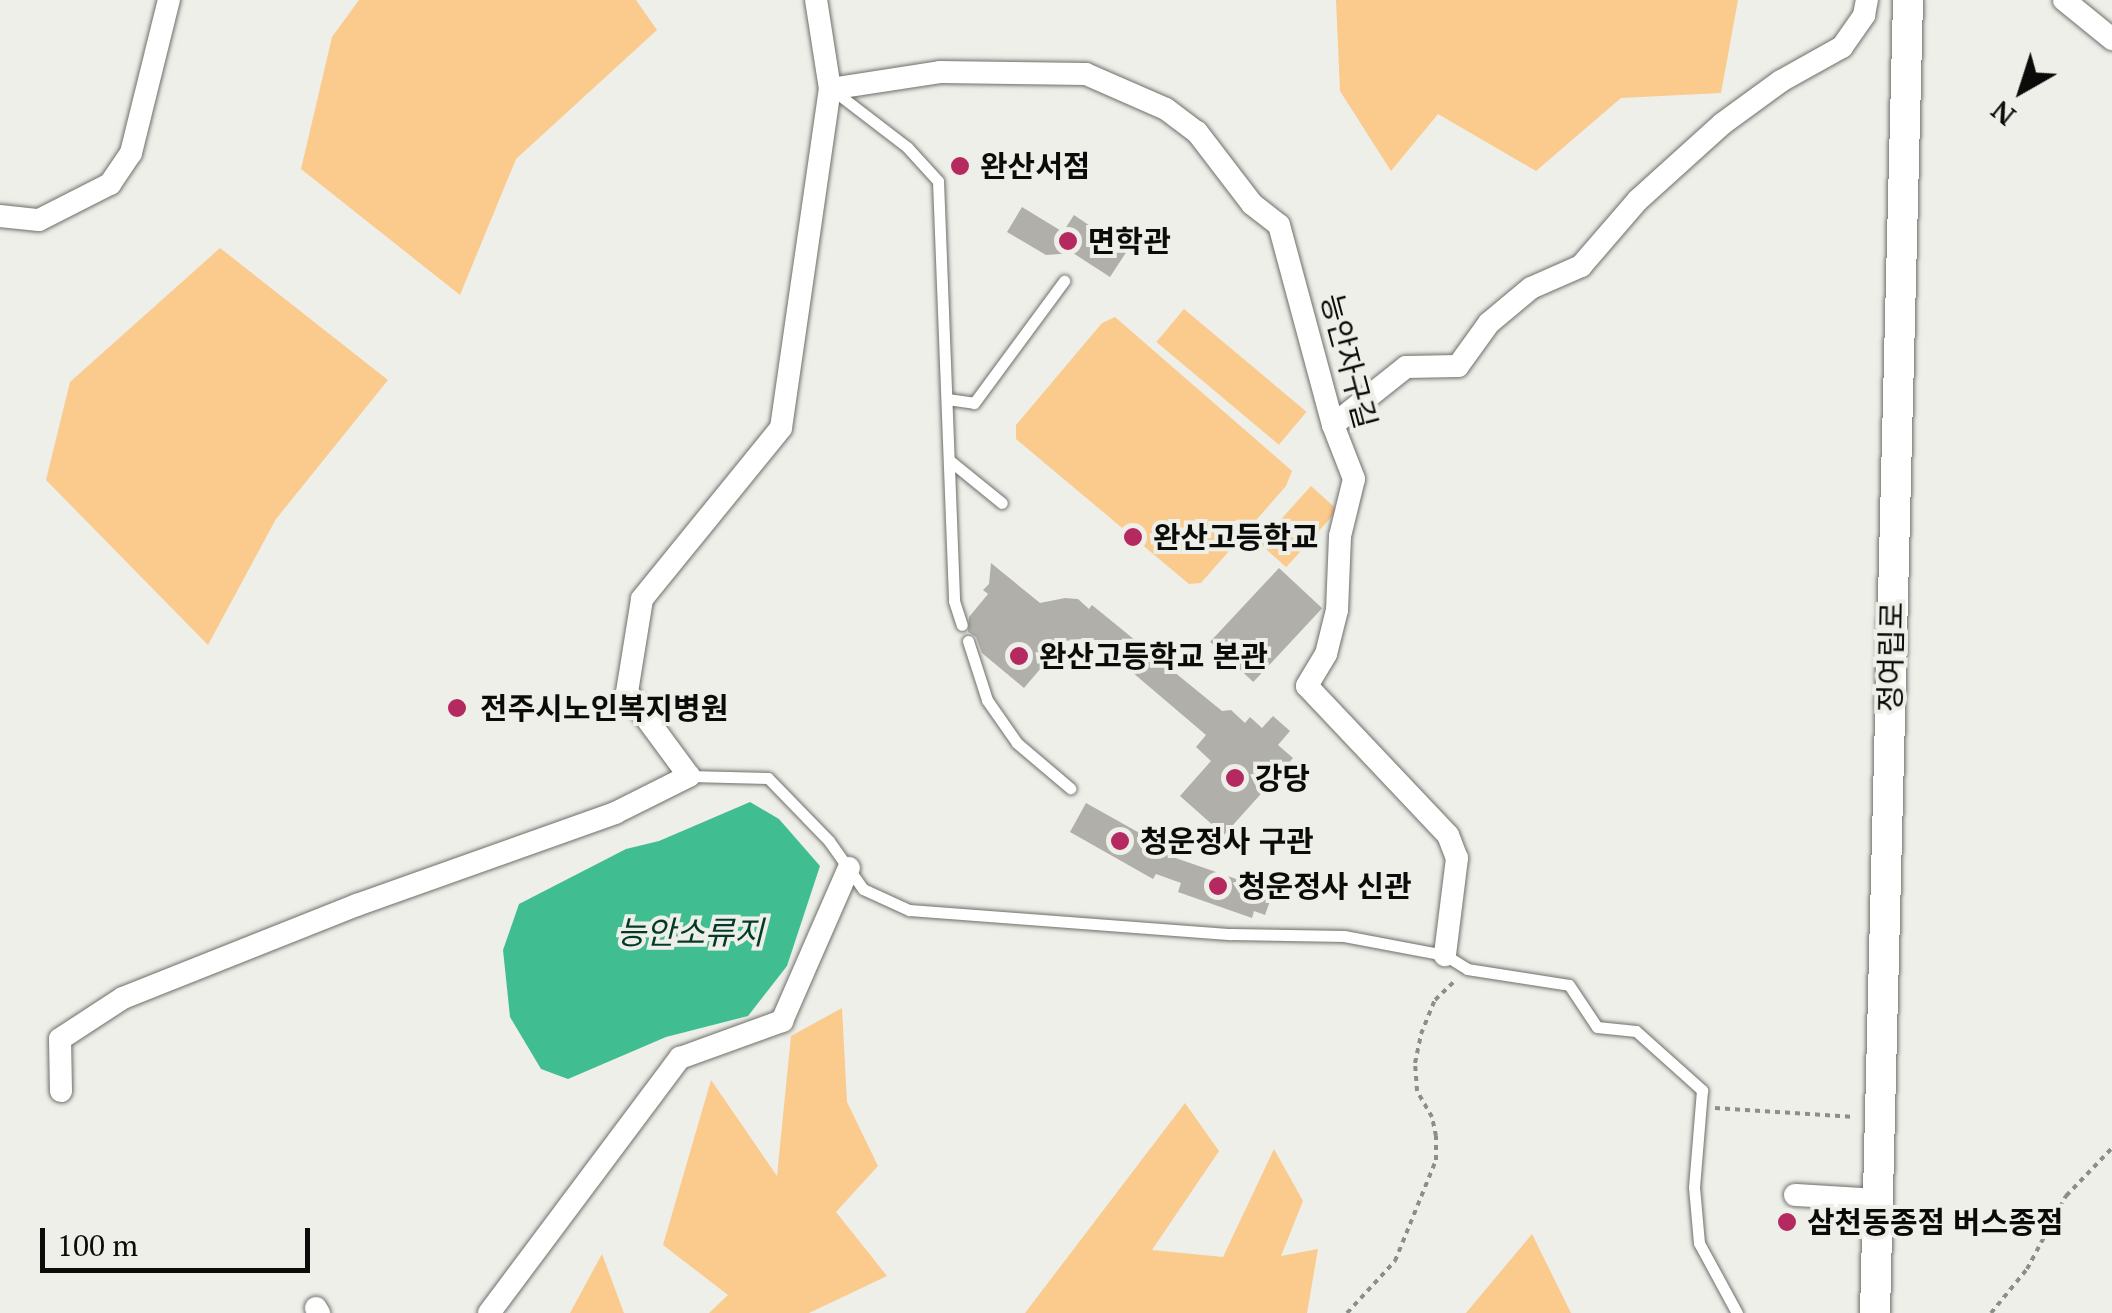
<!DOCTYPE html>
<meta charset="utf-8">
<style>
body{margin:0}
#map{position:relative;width:2112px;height:1313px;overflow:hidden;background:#eeefe9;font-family:"PT Serif","Noto Sans KR",serif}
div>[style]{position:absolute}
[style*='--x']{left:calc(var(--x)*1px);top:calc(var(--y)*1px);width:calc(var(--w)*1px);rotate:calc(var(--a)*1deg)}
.green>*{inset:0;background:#fbca8d;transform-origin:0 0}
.water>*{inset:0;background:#40be92}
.building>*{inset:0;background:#b0afa9;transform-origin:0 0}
.path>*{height:4px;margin-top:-2px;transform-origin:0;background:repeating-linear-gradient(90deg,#8d8e8a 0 5px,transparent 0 10px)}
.roads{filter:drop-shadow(0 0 2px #6e6f6a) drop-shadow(0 0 2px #6e6f6a)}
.lane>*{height:11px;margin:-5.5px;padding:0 5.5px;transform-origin:5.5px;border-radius:5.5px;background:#fff}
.street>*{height:22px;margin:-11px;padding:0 11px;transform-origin:11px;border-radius:11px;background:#fff}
.secondary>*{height:30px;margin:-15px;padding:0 15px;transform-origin:15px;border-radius:15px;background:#fff}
.dots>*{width:28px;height:28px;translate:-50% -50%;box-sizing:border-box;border:5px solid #eeefe9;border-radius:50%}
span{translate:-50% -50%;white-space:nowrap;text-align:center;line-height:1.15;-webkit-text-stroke:8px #eeefe9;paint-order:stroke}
.poi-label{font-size:30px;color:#0b0c0a;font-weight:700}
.left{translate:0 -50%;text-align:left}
.street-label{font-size:30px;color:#0b0c0a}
.water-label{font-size:32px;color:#023a29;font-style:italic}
.north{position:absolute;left:1972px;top:40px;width:100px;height:100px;-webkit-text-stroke:8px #eeefe9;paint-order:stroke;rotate:219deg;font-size:28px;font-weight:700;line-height:40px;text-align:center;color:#0b0c0a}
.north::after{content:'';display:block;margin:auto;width:35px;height:45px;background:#0b0c0a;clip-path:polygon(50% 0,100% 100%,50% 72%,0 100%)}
.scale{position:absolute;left:40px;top:1228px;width:270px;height:45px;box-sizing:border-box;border:5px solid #0b0c0a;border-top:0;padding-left:12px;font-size:30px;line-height:35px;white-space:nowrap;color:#0b0c0a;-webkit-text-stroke:8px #eeefe9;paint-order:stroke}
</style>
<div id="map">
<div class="green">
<i style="clip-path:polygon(359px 0,636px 0,657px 30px,516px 159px,460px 295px,301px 169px,332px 37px)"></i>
<i style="clip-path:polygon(1336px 0,1738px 0,1721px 93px,1621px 98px,1536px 171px,1438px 114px,1391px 171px,1340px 91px)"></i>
<i style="clip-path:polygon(220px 248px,388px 380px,276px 519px,208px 645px,46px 480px,70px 382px)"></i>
<i style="left:1184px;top:309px;width:160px;height:43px;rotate:40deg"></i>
<i style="clip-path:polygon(1115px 317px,1292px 471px,1286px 486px,1201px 583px,1189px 584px,1016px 439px,1016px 425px,1102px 323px)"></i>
<i style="left:1311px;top:486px;width:36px;height:77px;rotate:42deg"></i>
<i style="clip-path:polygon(842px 1008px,847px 1102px,878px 1166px,836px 1212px,887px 1276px,809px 1313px,709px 1313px,728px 1295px,663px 1245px,711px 1080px,777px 1176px,791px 1036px)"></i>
<i style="clip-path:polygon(1185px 1103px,1219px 1151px,1152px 1250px,1223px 1257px,1274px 1149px,1303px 1201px,1281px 1256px,1318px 1249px,1307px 1313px,1025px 1313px)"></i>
<i style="clip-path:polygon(1532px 1234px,1571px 1313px,1466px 1313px)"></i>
<i style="clip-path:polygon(602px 1254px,624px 1313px,570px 1313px)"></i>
</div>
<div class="water">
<i style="clip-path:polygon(750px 802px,779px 819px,820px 866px,787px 966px,748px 1016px,666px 1037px,568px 1079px,541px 1069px,510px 1017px,503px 950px,519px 904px,626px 849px,659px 841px)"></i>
</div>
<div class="building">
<i style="clip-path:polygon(1022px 207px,1063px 232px,1074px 215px,1127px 251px,1110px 277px,1073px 253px,1046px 255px,1007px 232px)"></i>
<i style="clip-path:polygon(991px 563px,1040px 603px,1065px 598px,1078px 599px,1089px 609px,1092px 605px,1222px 711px,1231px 710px,1245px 723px,1250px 717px,1262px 728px,1273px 716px,1290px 731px,1278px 745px,1293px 758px,1224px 835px,1180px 796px,1211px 761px,1196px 747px,1206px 735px,1092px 638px,1064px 641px,1024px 688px,982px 653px,976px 637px,968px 632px,969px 617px,988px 594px,983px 590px,989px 584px)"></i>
<i style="left:1279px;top:568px;width:59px;height:101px;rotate:43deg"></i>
<i style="clip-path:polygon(1086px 803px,1170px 850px,1167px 855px,1265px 889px,1262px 898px,1270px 901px,1265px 915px,1254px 911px,1252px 918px,1178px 892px,1181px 883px,1156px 874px,1153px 879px,1070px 832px)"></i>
</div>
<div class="path">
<i style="--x:1715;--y:1108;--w:140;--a:3.7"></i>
<i style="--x:1347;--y:1313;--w:71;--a:-47.3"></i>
<i style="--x:1395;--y:1261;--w:109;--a:-67.9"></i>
<i style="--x:1436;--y:1160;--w:24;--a:-90"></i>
<i style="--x:1436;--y:1136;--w:19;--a:-102"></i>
<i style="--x:1432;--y:1117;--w:30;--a:-120"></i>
<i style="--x:1417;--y:1091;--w:28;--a:-94"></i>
<i style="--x:1415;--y:1063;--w:30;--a:-78"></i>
<i style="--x:1421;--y:1034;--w:37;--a:-68"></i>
<i style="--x:1435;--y:1000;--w:29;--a:-44"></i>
<i style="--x:1991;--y:1313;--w:57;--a:-50.7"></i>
<i style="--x:2027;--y:1269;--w:83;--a:-61.9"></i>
<i style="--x:2066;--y:1196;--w:66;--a:-46.2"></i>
</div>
<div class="roads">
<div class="lane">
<i style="--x:834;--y:91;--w:92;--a:37.5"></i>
<i style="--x:907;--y:147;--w:46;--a:47.6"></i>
<i style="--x:938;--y:181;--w:420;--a:87.8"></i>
<i style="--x:954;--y:601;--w:25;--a:72"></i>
<i style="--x:947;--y:399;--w:27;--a:8"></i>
<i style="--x:974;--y:403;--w:152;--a:-53.6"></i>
<i style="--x:949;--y:460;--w:68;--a:39.1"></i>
<i style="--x:968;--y:641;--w:62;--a:72.1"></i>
<i style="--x:987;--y:700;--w:52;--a:55.1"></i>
<i style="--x:1017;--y:743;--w:70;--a:40.3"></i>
<i style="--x:689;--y:776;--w:79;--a:1.5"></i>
<i style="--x:768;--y:778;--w:88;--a:45.9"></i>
<i style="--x:829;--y:841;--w:59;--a:54.7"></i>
<i style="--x:863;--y:889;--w:51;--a:24.5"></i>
<i style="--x:909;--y:910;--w:323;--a:4.3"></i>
<i style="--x:1231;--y:934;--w:113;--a:1"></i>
<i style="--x:1344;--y:936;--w:103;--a:10.7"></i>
<i style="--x:1445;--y:955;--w:26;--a:32"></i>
<i style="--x:1467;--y:969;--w:103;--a:8.9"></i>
<i style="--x:1569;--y:985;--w:50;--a:56.3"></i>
<i style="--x:1597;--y:1027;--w:39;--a:6"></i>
<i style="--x:1636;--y:1031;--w:89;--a:41.8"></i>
<i style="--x:1702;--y:1090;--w:97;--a:94.7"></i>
<i style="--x:1694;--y:1187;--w:56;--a:84.9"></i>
<i style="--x:1699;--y:1243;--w:80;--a:61.5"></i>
</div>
<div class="street">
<i style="--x:2064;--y:0;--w:62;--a:39.1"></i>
<i style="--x:830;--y:89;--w:111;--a:-8.8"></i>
<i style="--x:940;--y:72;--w:146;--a:0.8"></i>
<i style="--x:1086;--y:74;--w:87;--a:23.6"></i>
<i style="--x:1166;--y:109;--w:39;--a:37"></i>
<i style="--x:1197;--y:132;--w:91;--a:52.6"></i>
<i style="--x:1252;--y:204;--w:34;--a:38"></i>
<i style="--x:1279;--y:225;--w:207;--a:74.9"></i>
<i style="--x:1333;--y:425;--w:58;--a:68.7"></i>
<i style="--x:1354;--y:479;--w:59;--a:103.8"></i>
<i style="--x:1340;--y:536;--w:74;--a:92.3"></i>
<i style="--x:1337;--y:610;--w:45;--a:104"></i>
<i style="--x:1326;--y:654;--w:37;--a:121"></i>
<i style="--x:1307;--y:686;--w:205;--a:46.6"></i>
<i style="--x:1448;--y:835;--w:25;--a:69"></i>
<i style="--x:1457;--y:858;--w:98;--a:97.1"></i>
<i style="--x:0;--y:216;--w:39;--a:6"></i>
<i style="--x:39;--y:220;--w:80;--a:-26.9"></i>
<i style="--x:110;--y:184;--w:37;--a:-56"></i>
<i style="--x:131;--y:153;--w:158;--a:-76.1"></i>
<i style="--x:1333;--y:425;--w:93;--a:-38.5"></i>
<i style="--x:1406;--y:367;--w:52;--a:-1.1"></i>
<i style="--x:1458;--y:366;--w:53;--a:-54.2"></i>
<i style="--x:1489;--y:323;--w:55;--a:-39.8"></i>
<i style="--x:1531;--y:288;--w:55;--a:-23.7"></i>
<i style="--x:1581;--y:266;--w:87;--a:-49.2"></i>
<i style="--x:1638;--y:200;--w:113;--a:-42.1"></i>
<i style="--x:1722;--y:124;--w:73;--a:-36.1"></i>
<i style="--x:1781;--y:81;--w:70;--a:-29.1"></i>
<i style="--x:1842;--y:47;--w:39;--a:-55"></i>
<i style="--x:1864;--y:15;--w:15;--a:-79"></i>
<i style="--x:61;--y:1091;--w:52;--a:-91.1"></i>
<i style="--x:60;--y:1039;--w:75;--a:-33.1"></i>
<i style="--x:123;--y:998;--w:252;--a:-21.7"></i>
<i style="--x:357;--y:905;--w:274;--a:-19.6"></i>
<i style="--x:615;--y:813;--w:83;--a:-26.6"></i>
<i style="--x:689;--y:776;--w:104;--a:-126.4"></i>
<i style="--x:627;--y:692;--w:94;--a:-80.8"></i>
<i style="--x:642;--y:599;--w:220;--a:-50.9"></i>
<i style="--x:781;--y:428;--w:343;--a:-81.8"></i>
<i style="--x:830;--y:89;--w:90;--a:-98.9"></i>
<i style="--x:1795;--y:1195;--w:84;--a:3.4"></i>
<i style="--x:316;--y:1308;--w:6;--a:59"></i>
<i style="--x:489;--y:1313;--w:319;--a:-53.2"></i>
<i style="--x:680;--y:1058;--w:109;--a:-19.9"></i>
<i style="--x:782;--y:1021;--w:167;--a:-66.4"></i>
</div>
<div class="secondary">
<i style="--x:1875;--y:1313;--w:1313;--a:-88.56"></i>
</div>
</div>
<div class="dots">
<i style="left:960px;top:166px;background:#b52961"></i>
<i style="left:1068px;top:241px;background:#b52961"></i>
<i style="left:1133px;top:537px;background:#b52961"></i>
<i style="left:1019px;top:656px;background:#b52961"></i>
<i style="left:457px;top:708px;background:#b52961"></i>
<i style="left:1235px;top:778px;background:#b52961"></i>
<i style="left:1120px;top:841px;background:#b52961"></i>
<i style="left:1218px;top:886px;background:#b52961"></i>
<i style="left:1787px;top:1222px;background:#b52961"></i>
</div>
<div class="poi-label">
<span class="left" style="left:980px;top:166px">완산서점</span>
<span class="left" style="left:1088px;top:241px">면학관</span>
<span class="left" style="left:1153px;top:537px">완산고등학교</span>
<span class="left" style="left:1039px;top:656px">완산고등학교 본관</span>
<span class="left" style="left:480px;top:708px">전주시노인복지병원</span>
<span class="left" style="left:1255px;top:778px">강당</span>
<span class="left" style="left:1140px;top:841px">청운정사 구관</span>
<span class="left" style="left:1238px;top:886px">청운정사 신관</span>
<span class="left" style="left:1807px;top:1222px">삼천동종점 버스종점</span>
</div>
<div class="street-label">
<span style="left:1349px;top:361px;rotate:75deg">능안자구길</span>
<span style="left:1891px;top:657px;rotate:-89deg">정여립로</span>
</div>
<div class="water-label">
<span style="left:690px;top:932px">능안소류지</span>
</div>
<div class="north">N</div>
<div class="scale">100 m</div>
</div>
